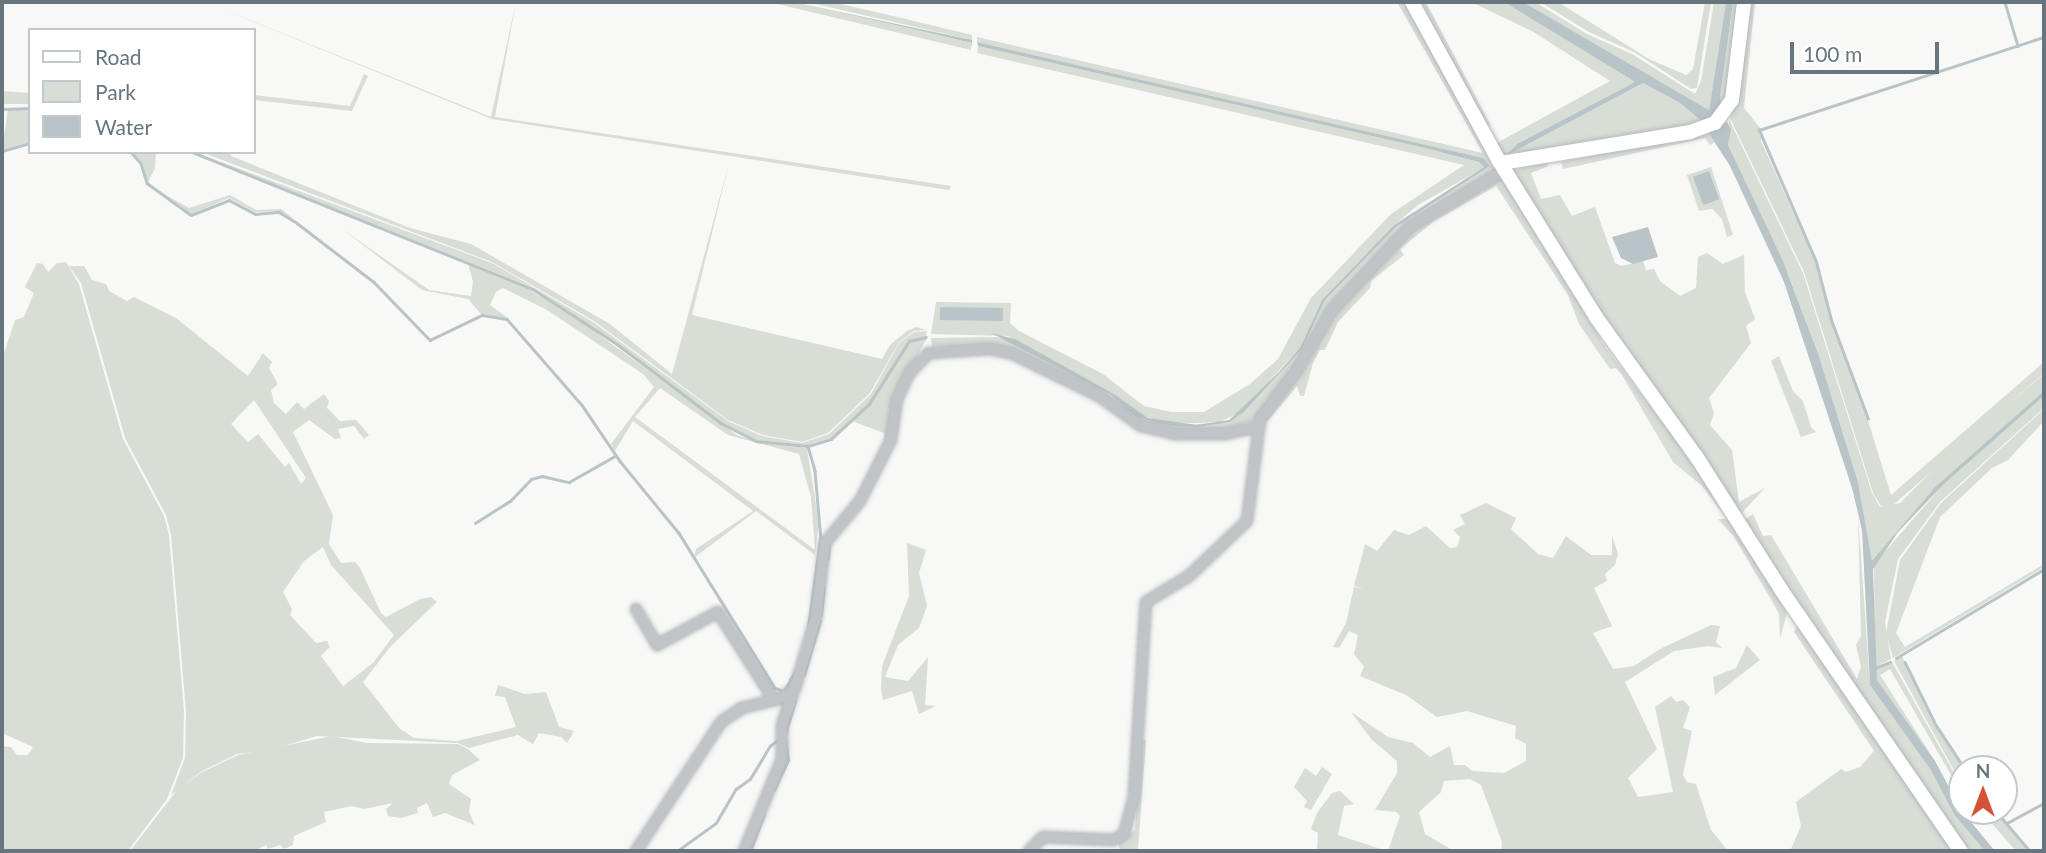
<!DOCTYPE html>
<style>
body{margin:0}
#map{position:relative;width:2046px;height:853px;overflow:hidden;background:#f8f8f6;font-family:Lato,sans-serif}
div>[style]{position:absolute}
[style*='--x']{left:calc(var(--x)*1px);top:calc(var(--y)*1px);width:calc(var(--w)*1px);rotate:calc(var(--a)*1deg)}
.green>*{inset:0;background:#d8ddd5}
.water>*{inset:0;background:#b8c4c7;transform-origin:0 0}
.stream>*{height:2.5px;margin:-1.25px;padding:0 1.25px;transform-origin:1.25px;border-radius:1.25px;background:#b8c4c7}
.roads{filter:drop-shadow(0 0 2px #b2b8bc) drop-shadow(0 0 2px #b2b8bc)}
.minor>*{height:10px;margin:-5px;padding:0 5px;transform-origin:5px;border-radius:5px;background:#c0c4c7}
.secondary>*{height:14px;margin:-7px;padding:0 7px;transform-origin:7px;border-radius:7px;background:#fff}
span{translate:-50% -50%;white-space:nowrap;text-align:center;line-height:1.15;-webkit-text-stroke:7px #fff;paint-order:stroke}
.frame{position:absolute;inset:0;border:4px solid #66757e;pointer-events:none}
.legend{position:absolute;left:28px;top:28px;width:228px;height:126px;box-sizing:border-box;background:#fff;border:2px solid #c2c8cb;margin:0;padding:9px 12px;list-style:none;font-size:21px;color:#66757e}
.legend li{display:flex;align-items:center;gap:14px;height:35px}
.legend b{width:35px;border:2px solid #c2c8cb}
.north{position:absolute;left:1948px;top:755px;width:70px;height:70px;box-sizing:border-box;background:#fff;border:2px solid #c2c8cb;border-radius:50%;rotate:0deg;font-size:19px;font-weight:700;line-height:28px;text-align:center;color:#66757e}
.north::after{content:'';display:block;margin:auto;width:24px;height:32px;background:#d55239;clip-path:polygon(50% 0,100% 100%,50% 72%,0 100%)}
.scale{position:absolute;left:1790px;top:42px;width:149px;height:32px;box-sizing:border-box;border:4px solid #66757e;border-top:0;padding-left:9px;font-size:21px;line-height:24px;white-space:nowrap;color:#66757e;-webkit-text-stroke:5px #fff;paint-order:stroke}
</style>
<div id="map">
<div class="green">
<i style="clip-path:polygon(205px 2px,491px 117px,516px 2px,495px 117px,951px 186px,949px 190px,492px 119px)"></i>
<i style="clip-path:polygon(769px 2px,793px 2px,904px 27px,972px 43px,971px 50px)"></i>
<i style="clip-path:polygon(807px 2px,832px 2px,893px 16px,972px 35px,972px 40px)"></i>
<i style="clip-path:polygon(1397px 2px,1406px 2px,1495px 171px,1438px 204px,1359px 277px,1302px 361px,1252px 421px,1221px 430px,1188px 432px,1142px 423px,1004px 347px,932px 346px,931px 338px,997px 337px,1014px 341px,1111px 395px,1135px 416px,1170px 426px,1230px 422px,1244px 412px,1302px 349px,1325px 300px,1396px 227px,1490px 166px,1482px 158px,977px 42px,977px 37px,1483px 153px)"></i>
<i style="clip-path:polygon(1418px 2px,1426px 2px,1490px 124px,1487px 131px)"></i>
<i style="clip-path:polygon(1471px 2px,1504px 2px,1635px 82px,1517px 144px,1504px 157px,1643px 83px,1680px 103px,1705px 124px,1505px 160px,1495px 144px,1610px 81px,1532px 31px)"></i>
<i style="clip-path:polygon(1523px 2px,1535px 2px,1587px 34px,1632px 54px,1695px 94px,1701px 81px,1714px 2px,1726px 2px,1709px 110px)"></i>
<i style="clip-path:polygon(1540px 2px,1558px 2px,1649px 59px,1686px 75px,1693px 69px,1705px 2px,1711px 2px,1697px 88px,1691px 89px,1634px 52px,1589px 32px)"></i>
<i style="clip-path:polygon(1733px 2px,1740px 2px,1724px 110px,1720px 98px)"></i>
<i style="clip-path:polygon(1748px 2px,1755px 2px,1744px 108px,1761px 129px,1761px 141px,1816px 263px,1831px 320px,1858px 388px,1891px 495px,2044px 362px,2044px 373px,1891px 507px,1881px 506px,1873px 493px,1804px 272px,1730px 118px,1736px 102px)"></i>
<i style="clip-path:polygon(evenodd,978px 46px,1416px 146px,1479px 162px,1485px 167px,1418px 205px,1394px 225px,1322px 300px,1300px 348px,1242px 411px,1220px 422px,1171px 424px,1137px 414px,1112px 393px,1008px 336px,931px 334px,936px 302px,1011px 303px,1010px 323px,1019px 331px,1103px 374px,1144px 406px,1171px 412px,1204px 412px,1250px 384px,1278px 359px,1311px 298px,1391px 214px,1464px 165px,977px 53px,978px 46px,940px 308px,1003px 308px,1002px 320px,940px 320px,940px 308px)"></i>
<i style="clip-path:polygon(364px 74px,368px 76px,352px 111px,254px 100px,254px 95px,350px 106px)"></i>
<i style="clip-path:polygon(2px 91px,30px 93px,30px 104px,2px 104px)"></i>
<i style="clip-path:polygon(8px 109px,30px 109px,30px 142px,2px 150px)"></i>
<i style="clip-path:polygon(1729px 119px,1803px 273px,1872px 493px,1880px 507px,1900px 503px,1949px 454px,2044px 374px,2044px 391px,1935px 487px,1872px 562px,1858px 482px,1819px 356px,1789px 276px,1728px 145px)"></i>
<i style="clip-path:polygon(1708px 132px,1715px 142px,1710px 145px,1705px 138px,1563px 169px,1561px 162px)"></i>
<i style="clip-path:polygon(132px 152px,156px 152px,155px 168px,148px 182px,142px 162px)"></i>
<i style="clip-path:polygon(194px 152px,492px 263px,593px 322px,728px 421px,762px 436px,802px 443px,829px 434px,871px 394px,899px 343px,914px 332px,927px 331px,926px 336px,908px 341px,869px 404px,831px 438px,808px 445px,756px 440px,722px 423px,617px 344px,534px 288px)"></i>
<i style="clip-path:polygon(201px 152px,232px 152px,231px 156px,410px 228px,471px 244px,610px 324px,672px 374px,729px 163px,692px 315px,882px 359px,890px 345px,907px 331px,916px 327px,927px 330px,914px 331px,899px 342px,870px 393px,828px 433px,802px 442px,763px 435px,728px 420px,594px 321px,492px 262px)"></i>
<i style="clip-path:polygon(1544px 161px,1549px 166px,1531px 173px,1541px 199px,1560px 195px,1572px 216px,1595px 207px,1615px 263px,1622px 266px,1643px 261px,1646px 270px,1654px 269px,1660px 281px,1680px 296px,1696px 288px,1698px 257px,1707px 253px,1723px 264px,1744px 255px,1745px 292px,1755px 319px,1746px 326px,1751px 343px,1709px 398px,1714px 413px,1710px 425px,1732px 450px,1739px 502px,1765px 488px,1740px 515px,1635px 368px,1513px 171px)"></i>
<i style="clip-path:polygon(1711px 167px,1733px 235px,1727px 237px,1722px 219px,1712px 209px,1699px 211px,1687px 175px)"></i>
<i style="clip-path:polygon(1501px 177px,1606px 348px,1688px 456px,1724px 515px,1702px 486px,1673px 462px,1622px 375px,1616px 368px,1610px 369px,1579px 324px,1568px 295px,1496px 186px,1433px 222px,1400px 249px,1404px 255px,1371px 281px,1370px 288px,1338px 322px,1325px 350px,1320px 350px,1313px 363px,1304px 396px,1300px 396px,1297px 386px,1267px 422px,1264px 419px,1303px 370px,1340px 306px,1408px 234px)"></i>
<i style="clip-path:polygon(166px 195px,189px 208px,230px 195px,256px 210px,281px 209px,297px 222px,279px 211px,255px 212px,229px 198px,191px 214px)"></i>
<i style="clip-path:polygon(evenodd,342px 229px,429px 290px,471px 296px,473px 282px,468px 263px,512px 280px,568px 312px,737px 435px,756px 442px,807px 448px,819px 523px,815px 555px,756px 511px,694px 558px,696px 549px,753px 511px,633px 421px,615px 451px,611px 444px,654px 387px,643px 374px,547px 310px,503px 288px,496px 292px,490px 305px,508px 318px,481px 314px,468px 299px,422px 290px,342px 229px,660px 388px,728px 435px,799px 454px,811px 497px,815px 550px,635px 417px,660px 388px)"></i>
<i style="clip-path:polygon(66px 262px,79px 284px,123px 439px,164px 516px,169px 535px,184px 711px,183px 758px,167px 799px,128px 851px,2px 851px,2px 746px,11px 747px,17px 755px,28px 755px,33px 747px,2px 733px,2px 359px,15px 320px,24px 317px,34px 293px,25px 287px,37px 263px,43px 264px,48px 272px,57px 263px)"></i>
<i style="clip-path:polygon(evenodd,69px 266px,84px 266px,92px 280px,106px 284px,109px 291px,127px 301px,134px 297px,176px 318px,248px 376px,263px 353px,272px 362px,269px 368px,278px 384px,271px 390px,274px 403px,286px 414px,297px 402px,304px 409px,324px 394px,329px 401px,327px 408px,340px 421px,356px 420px,369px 435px,364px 439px,354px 426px,338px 429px,341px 438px,335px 439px,309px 420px,293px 432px,333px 515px,329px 544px,341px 563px,355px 562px,360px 568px,381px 613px,386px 617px,420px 599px,431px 597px,437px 602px,391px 646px,363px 682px,400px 729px,414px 738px,457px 741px,516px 727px,505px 697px,495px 696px,498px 685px,525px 694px,546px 692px,559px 727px,574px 731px,567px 743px,561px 737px,539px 733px,533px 744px,518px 735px,469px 748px,458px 743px,317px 736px,270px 750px,237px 754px,202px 771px,171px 795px,185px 758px,186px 711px,171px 535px,166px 515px,125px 438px,81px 283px,69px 266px,254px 400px,306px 478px,301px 484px,289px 463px,285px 467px,258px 434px,248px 442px,231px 424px,254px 400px,69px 266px,323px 547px,331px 565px,394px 635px,373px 663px,343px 686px,321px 656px,330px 647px,327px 641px,316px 643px,290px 615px,292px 609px,283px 592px,304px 561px,323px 547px)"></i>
<i style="clip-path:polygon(927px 338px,910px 369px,885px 444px,884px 433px,852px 421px,870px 405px,910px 342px)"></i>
<i style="clip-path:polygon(1779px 356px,1793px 391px,1803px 401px,1811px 427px,1816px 432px,1801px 437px,1771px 361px)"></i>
<i style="clip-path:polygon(2044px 396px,2044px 408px,1940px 502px,1898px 559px,1885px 622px,1891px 659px,1875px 667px,1874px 564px,1943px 485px)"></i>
<i style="clip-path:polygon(2044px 409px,2044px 421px,2008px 460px,1992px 468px,1940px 517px,1896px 633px,1905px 647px,2044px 564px,2044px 567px,1893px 658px,1886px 633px,1900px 560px,1941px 503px)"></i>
<i style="clip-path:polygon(1486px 503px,1516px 518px,1511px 529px,1538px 554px,1553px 558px,1566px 536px,1591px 555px,1612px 555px,1612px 535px,1618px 554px,1615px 565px,1605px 574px,1607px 581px,1594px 588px,1612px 626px,1593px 633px,1613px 669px,1634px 666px,1660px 649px,1711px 625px,1720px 626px,1716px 642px,1722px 648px,1708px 646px,1674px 651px,1625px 682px,1657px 749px,1628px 778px,1638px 797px,1673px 792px,1655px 707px,1671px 696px,1676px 702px,1683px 700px,1690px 707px,1683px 728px,1692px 731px,1683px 775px,1687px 782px,1696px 784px,1711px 830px,1728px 851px,1501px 851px,1502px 842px,1481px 785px,1470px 779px,1444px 781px,1441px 792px,1419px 812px,1425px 834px,1454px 851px,1388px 851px,1400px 816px,1396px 812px,1375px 810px,1397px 773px,1397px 761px,1372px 740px,1351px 712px,1388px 737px,1413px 743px,1430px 757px,1450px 746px,1454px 765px,1465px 765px,1472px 771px,1504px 773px,1526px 761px,1526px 744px,1515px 738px,1516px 726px,1467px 711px,1437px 717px,1406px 695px,1360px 676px,1364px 667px,1354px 654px,1358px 635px,1349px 631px,1339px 648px,1333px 647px,1346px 623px,1354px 587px,1364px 588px,1354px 586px,1365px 544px,1377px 551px,1394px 530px,1409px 535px,1426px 526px,1450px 548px,1457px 547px,1460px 537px,1453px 530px,1465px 524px,1460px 515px)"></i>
<i style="clip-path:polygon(1753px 514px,1763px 536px,1771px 535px,1857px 679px,1861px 666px,1856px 645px,1861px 636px,1858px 515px,1870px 685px,1932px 770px,1955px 816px,1985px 851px,1969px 851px,1905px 765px,1744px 520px)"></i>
<i style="clip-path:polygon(1718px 519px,1728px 519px,1787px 613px,1780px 639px,1779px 614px,1772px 601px,1734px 537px)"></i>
<i style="clip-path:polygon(907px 543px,926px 550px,919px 573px,927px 606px,919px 628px,898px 645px,885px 677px,908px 681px,928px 657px,925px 705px,936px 706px,919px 714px,912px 691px,883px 700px,881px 688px,882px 666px,909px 596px)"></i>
<i style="clip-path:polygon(1798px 625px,1918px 801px,1956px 851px,1790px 851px,1801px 826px,1796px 802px,1841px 769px,1846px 772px,1860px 767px,1874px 751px,1794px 632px)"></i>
<i style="clip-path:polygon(1747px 645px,1760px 660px,1715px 695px,1713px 677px,1736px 668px)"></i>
<i style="clip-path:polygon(1902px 656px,1935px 725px,1964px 769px,1962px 785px,1894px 661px)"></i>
<i style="clip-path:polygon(1892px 662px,1962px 787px,1962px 794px,1890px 669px,1880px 675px,1935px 761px,1877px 680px,1875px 670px)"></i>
<i style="clip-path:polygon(332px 736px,367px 743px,458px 744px,468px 749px,480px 760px,452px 775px,449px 784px,471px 799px,469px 812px,475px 825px,445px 813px,433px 817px,427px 803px,417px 808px,418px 813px,401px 818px,388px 816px,386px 809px,393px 803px,364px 809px,352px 806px,324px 812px,326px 822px,294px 836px,293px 845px,284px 849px,280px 845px,268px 849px,266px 845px,254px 851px,130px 851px,177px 790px,202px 772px,238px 755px)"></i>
<i style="clip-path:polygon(1142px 739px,1146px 740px,1138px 851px,1121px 851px,1118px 844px,1135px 830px)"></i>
<i style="clip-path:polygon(1322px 767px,1332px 774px,1311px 810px,1304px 807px,1307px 801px,1294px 787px,1305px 768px,1316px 776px)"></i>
<i style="clip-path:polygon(1340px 791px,1354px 804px,1344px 806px,1338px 835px,1387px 851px,1317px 851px,1318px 833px,1311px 829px,1317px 813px,1332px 793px)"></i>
<i style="clip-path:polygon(1981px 811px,1995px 811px,2029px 851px,2016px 851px)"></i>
</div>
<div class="water">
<i style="clip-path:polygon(793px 2px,972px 40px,972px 43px,904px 27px)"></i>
<i style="clip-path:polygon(1504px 2px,1523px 2px,1709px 110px,1726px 2px,1733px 2px,1720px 98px,1724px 110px,1705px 124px,1680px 103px,1643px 83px,1504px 157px,1517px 144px,1635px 82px)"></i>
<i style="clip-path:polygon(977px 42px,1483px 158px,1490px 166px,1396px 227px,1325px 300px,1302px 349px,1244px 412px,1230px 422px,1197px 427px,1170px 426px,1147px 420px,1135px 416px,1111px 395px,991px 333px,1015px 339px,1112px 393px,1148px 418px,1197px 425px,1229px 420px,1279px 372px,1300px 348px,1322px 300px,1394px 225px,1484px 167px,1479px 162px,1416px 146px,978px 46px)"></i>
<i style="clip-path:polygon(1727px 122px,1731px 129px,1728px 145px,1783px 261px,1819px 356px,1858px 482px,1872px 561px,1935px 487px,2044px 391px,2044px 396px,1943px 485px,1898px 532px,1873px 569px,1877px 680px,1935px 761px,1962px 811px,1995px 851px,1985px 851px,1955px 816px,1931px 770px,1870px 685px,1862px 530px,1852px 488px,1784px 282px,1730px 166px,1708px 132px)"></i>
<i style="left:1709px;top:171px;width:30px;height:17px;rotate:70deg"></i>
<i style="clip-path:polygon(1648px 227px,1658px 257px,1633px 264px,1621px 258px,1612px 237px)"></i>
<i style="left:940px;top:307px;width:63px;height:13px;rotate:1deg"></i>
</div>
<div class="stream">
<i style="--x:2005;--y:2;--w:46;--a:73.5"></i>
<i style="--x:2;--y:109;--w:28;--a:-2"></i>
<i style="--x:2;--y:151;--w:29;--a:-16"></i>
<i style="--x:131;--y:152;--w:15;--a:48"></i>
<i style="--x:141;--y:163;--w:21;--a:73"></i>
<i style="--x:147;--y:183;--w:54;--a:36"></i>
<i style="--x:191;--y:215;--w:41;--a:-21.5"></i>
<i style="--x:229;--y:200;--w:30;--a:28"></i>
<i style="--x:255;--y:214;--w:24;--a:-5"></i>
<i style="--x:279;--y:212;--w:21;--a:31"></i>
<i style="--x:297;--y:223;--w:97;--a:37.5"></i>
<i style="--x:374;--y:282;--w:81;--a:46"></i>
<i style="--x:430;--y:340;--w:58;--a:-25.7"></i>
<i style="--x:482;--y:315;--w:25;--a:9"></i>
<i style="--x:507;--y:319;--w:114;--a:48.9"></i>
<i style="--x:582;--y:405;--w:68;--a:55.8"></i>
<i style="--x:620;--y:461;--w:93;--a:50.7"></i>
<i style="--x:679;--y:533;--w:182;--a:58.2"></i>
<i style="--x:775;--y:688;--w:9;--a:18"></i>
<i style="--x:784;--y:691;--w:21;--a:-61"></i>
<i style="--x:192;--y:152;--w:367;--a:21.9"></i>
<i style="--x:533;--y:289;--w:100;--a:33.2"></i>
<i style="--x:617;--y:344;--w:131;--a:37.2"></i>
<i style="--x:721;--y:423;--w:39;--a:27"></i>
<i style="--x:756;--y:441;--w:52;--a:5.5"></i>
<i style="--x:808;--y:446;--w:24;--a:-17"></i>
<i style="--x:831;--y:439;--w:52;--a:-42.6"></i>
<i style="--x:869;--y:404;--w:75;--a:-57.6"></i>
<i style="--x:909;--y:341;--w:17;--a:-13"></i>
<i style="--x:1868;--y:419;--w:106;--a:-110.5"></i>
<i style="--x:1831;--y:320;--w:60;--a:-104.5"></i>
<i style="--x:1816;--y:262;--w:144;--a:-113.4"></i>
<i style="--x:1759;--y:130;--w:300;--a:-18.1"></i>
<i style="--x:808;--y:446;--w:26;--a:74"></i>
<i style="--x:815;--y:471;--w:68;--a:85"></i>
<i style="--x:475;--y:523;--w:41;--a:-32.2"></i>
<i style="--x:510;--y:501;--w:30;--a:-46"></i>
<i style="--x:531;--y:479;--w:11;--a:-15"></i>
<i style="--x:542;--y:476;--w:28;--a:13"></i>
<i style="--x:569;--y:482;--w:53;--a:-29.5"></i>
<i style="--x:828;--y:559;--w:13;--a:-86"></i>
<i style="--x:821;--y:615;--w:28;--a:-84"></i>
<i style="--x:808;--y:627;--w:89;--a:-82.2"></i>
<i style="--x:1896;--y:658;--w:173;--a:-31"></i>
<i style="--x:1905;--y:662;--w:70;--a:63.8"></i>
<i style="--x:1936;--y:725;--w:53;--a:56.6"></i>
<i style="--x:1875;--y:668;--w:16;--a:-22"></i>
<i style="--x:804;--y:675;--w:56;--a:-73.5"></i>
<i style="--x:786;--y:732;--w:32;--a:-74"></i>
<i style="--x:774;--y:790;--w:33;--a:-65"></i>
<i style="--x:788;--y:760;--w:22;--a:-98"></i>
<i style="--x:1996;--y:811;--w:52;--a:49.6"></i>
<i style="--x:2007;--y:823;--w:42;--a:-28.4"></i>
<i style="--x:677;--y:851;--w:48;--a:-35.7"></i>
<i style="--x:716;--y:823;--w:39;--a:-60"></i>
<i style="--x:736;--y:789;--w:17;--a:-36"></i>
<i style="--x:750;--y:779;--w:39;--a:-59"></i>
<i style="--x:770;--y:746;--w:13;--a:-39"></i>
<i style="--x:750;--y:851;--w:39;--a:-69"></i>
</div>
<div class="roads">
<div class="minor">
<i style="--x:636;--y:609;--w:42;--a:59.7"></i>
<i style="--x:657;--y:645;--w:69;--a:-28.4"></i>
<i style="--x:718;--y:612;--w:104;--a:57.5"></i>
<i style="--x:636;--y:851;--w:154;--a:-56.6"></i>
<i style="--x:721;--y:722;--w:25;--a:-34"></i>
<i style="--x:742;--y:708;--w:41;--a:-14"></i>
<i style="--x:782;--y:698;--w:16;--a:-38"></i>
<i style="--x:795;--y:688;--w:74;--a:-73.5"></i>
<i style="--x:816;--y:617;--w:75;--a:-83.1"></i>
<i style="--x:825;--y:543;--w:55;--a:-50.2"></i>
<i style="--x:860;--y:501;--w:68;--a:-63.1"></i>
<i style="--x:891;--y:440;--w:41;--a:-81.7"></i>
<i style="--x:897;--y:399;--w:30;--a:-64"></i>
<i style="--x:910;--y:372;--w:27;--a:-45"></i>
<i style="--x:929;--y:353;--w:61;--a:-3.8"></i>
<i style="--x:990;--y:349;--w:21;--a:11"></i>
<i style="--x:1011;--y:353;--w:98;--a:26"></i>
<i style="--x:1099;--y:396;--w:52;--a:35.5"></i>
<i style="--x:1141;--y:426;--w:37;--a:13"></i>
<i style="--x:1177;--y:434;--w:47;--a:0"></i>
<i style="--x:1224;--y:434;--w:35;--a:-12"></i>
<i style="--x:744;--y:851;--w:100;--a:-67.6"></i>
<i style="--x:782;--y:759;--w:34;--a:-90"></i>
<i style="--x:782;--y:725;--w:39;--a:-71"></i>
<i style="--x:1029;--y:851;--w:20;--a:-45"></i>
<i style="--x:1043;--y:837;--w:71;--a:2.4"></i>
<i style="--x:1114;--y:840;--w:12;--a:-31"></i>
<i style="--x:1124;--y:834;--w:39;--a:-75"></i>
<i style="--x:1134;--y:796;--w:194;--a:-86.5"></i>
<i style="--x:1146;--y:602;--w:50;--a:-31.2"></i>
<i style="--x:1189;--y:576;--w:80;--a:-43.5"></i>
<i style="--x:1247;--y:521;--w:103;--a:-82.7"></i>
<i style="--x:1260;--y:419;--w:61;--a:-52.9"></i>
<i style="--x:1297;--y:370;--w:69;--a:-59.7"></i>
<i style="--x:1332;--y:310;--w:115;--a:-46.8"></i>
<i style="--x:1411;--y:226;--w:109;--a:-30.8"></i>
</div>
<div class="secondary">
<i style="--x:1412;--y:2;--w:181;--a:61.3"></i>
<i style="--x:1499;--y:161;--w:184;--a:58.1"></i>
<i style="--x:1596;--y:317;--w:171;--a:54.3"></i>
<i style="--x:1696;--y:456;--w:160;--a:57.5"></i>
<i style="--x:1782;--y:591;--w:316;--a:55.5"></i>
<i style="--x:1501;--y:163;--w:192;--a:-9.3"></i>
<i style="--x:1690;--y:132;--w:27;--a:-20"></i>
<i style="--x:1715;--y:123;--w:29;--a:-54"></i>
<i style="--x:1732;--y:100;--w:99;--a:-83"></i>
</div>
</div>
<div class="frame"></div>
<ul class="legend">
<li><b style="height:9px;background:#fff"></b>Road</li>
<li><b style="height:19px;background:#d8ddd5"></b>Park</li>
<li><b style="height:19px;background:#b8c4c7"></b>Water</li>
</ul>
<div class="north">N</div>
<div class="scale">100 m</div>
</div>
